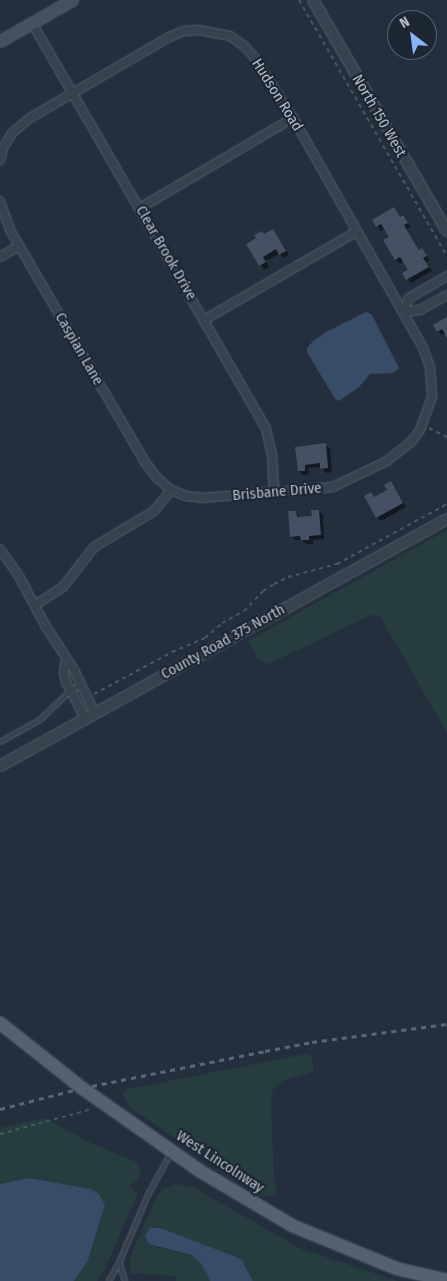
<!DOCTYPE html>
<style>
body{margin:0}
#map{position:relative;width:447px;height:1281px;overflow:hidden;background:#242f3e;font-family:"Fira Sans Condensed",sans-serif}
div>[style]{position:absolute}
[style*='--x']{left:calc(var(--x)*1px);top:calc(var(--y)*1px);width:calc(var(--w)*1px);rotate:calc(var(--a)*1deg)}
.green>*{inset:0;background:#263c3f}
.water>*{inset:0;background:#394c67}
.shadow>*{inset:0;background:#0007}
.building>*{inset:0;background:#455162}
.path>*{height:2px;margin-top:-1px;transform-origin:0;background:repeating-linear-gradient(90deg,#44595c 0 4px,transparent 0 8px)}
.roads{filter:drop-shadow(0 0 1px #565f6c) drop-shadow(0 0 1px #565f6c)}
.service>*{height:4px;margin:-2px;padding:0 2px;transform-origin:2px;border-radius:2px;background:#38414e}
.minor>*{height:8px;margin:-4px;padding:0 4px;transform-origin:4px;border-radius:4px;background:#38414e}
.tertiary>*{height:10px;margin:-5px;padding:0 5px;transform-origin:5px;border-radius:5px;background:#38414e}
.secondary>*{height:11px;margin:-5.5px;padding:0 5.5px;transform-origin:5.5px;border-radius:5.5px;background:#465061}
.primary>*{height:12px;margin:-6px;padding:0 6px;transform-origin:6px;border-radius:6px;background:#56606e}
.rail>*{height:2.5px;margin-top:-1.25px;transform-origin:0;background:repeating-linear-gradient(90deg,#5a6575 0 5px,transparent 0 10px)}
span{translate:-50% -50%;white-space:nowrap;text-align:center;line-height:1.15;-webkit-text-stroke:4.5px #1d2633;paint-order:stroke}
.street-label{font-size:15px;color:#b4bcc9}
.north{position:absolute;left:387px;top:10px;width:50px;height:50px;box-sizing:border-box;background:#1d2633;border:1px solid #59626f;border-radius:50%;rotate:330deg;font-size:14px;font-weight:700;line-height:20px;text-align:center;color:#b4bcc9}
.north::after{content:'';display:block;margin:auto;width:18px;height:22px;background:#8ab4f8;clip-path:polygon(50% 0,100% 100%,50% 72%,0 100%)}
</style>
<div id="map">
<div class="green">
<i style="clip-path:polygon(447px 530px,447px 733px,381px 618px,373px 614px,269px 664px,259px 660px,248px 641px)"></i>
<i style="clip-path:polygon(306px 1054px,311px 1056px,313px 1062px,313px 1072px,282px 1081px,273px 1089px,271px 1101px,274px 1179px,277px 1191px,274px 1195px,263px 1197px,213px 1164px,129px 1107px,122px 1094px,128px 1089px)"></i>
<i style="clip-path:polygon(44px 1118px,91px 1143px,136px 1162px,141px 1171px,138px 1180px,128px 1186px,138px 1193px,104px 1271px,97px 1281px,74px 1281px,88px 1260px,104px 1209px,53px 1182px,29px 1178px,0 1184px,0 1128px)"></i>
<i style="clip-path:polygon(176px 1184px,193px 1187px,301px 1249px,398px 1281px,253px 1281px,247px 1268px,229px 1254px,201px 1243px,155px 1247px,192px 1255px,202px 1265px,210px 1281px,176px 1281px,176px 1276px,130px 1273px,130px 1257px,156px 1198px,164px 1188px)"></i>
</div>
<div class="water">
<i style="clip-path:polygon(366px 312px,371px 314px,375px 321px,399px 368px,393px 373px,370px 374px,359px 387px,339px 401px,335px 399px,307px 352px,307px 348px,313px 341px,328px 331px)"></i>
<i style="clip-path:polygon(29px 1178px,91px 1189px,99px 1194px,105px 1205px,88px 1260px,74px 1281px,0 1281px,0 1184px)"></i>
<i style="clip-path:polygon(150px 1228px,160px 1228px,229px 1254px,242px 1260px,253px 1281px,210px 1281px,202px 1265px,192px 1255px,149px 1244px,145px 1236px)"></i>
</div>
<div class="shadow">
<i style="clip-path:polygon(394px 209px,401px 218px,403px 217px,407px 221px,411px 227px,407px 229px,420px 251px,422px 250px,430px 260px,426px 262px,432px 271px,411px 283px,404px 274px,410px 270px,404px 261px,400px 264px,396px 260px,385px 241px,391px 238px,385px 228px,381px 231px,374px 221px)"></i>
<i style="clip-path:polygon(273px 230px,289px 255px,284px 258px,279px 254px,266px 261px,269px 267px,264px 270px,248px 245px)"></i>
<i style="clip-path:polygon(447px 319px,447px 336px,446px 333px,442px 335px,438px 331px)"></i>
<i style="clip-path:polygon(325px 445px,330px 449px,332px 472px,326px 473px,321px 467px,308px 468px,309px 474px,303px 475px,299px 471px)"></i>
<i style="clip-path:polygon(390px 483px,406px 507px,381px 521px,377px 517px,371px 493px,375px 498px,388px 490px)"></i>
<i style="clip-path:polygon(319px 511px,323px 515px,324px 539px,313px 540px,313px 544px,306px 544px,302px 540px,295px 540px,291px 536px,296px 512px,300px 518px,313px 517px)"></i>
</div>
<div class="building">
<i style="clip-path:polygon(394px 207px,400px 217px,403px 215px,408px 223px,404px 225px,419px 250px,422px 248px,427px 256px,423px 258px,429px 267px,406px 280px,402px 273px,408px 270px,400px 257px,395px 260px,383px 240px,389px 237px,381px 224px,376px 227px,372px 220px)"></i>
<i style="clip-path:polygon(273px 229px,286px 251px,279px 255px,276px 249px,263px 257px,266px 262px,259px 266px,246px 244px,256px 238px,254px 235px,262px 231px,264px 234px)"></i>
<i style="clip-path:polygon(447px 317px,447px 338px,442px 329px,437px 332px,433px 325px)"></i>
<i style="clip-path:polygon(326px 443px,328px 468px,320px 469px,320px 463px,305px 465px,305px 471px,298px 471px,295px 447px)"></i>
<i style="clip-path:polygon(391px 481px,403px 503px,376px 518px,364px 496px,371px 492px,374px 497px,387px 490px,384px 485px)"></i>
<i style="clip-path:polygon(311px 510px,319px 510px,321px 535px,309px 536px,309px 540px,301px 540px,300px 536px,290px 537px,288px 511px,296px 511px,297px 517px,312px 516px)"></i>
</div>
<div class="path">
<i style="--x:299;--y:0;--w:296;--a:60"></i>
<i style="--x:429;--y:428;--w:20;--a:27"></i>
<i style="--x:94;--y:694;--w:89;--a:-28.3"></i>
<i style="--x:172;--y:652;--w:36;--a:-23"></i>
<i style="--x:205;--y:638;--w:23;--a:-41"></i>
<i style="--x:222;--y:623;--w:25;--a:-29"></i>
<i style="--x:244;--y:611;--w:28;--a:-46"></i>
<i style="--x:263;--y:591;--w:13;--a:-32"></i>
<i style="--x:274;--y:584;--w:16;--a:-27"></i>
<i style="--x:288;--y:577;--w:51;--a:-14.9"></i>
<i style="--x:337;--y:564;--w:125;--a:-28.6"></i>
<i style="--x:0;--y:1134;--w:95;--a:-15.2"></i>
</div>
<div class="roads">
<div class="service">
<i style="--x:0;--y:742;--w:46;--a:-28.8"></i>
<i style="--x:40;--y:720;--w:42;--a:-44"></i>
<i style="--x:70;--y:691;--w:11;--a:-27"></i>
<i style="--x:109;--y:1281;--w:21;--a:-61"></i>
<i style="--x:125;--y:1281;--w:19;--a:-108"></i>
<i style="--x:119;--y:1263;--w:74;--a:-66.9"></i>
<i style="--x:148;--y:1195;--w:48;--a:-61.3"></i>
</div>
<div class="minor">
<i style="--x:32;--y:23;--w:454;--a:60"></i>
<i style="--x:259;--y:416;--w:15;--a:62"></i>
<i style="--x:266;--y:429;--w:26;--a:77"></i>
<i style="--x:272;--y:454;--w:39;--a:87"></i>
<i style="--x:0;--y:160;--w:15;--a:-74"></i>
<i style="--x:4;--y:146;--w:15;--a:-58"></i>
<i style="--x:12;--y:133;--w:23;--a:-40"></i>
<i style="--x:30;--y:118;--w:161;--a:-30.2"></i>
<i style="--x:169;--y:37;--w:16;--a:-22"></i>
<i style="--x:184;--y:31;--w:15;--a:-4"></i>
<i style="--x:199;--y:30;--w:32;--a:11"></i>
<i style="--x:230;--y:36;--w:16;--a:35"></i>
<i style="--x:243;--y:45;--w:16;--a:47"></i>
<i style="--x:254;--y:57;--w:72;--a:57.4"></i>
<i style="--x:293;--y:118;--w:264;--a:60.5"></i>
<i style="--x:423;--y:348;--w:20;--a:70"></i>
<i style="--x:430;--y:367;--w:30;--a:86"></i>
<i style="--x:432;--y:397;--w:35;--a:110"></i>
<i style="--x:420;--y:430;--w:15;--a:127"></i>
<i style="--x:411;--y:442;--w:31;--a:142"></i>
<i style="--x:387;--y:461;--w:60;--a:154.3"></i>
<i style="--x:333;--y:487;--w:130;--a:175.2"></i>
<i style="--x:203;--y:498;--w:17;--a:-173"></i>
<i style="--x:186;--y:496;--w:16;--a:-158"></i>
<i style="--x:171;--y:490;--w:18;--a:-139"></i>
<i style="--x:157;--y:478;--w:20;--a:-127"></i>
<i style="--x:145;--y:462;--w:266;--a:-120.2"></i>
<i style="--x:11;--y:232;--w:33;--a:-110"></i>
<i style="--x:140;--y:208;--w:178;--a:-30.5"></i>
<i style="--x:0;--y:257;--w:22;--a:-30"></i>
<i style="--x:403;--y:312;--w:15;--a:-67"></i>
<i style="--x:409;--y:298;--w:44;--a:-30.1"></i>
<i style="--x:403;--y:312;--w:17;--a:-7"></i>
<i style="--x:420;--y:310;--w:31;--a:-29"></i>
<i style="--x:204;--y:320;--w:176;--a:-30.1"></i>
<i style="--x:0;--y:549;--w:35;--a:55"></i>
<i style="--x:20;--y:578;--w:53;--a:62"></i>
<i style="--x:45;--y:625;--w:54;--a:57.2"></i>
<i style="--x:74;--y:670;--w:48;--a:64"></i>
<i style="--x:35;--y:605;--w:33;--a:-33"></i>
<i style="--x:63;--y:587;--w:51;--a:-52.2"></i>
<i style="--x:94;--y:547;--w:70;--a:-31"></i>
<i style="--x:154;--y:511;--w:27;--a:-51"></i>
<i style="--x:66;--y:660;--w:13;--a:99"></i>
<i style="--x:64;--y:673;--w:9;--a:77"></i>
<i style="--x:66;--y:682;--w:41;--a:62.2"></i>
</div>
<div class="tertiary">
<i style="--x:313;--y:0;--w:267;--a:59.9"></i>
<i style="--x:0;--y:766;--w:511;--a:-28.92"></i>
</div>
<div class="secondary">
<i style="--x:0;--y:41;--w:83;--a:-29.7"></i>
</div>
<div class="primary">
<i style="--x:0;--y:1023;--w:105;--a:38.4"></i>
<i style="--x:82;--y:1088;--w:144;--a:35.1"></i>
<i style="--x:200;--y:1171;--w:108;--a:30.6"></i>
<i style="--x:293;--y:1226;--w:113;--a:22.3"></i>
<i style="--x:398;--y:1269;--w:50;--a:12.7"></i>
</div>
</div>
<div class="rail">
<i style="--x:0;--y:1109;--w:85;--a:-14.4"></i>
<i style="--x:82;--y:1088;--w:187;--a:-11.4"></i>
<i style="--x:265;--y:1051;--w:48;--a:-10.8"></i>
<i style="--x:312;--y:1042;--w:136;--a:-7.6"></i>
</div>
<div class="street-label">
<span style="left:277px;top:95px;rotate:58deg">Hudson Road</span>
<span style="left:379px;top:116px;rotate:60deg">North 150 West</span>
<span style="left:166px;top:253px;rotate:60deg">Clear Brook Drive</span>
<span style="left:79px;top:349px;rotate:60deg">Caspian Lane</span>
<span style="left:277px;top:492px;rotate:-5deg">Brisbane Drive</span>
<span style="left:223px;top:642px;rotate:-29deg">County Road 375 North</span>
<span style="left:220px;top:1162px;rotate:33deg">West Lincolnway</span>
</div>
<div class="north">N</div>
</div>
